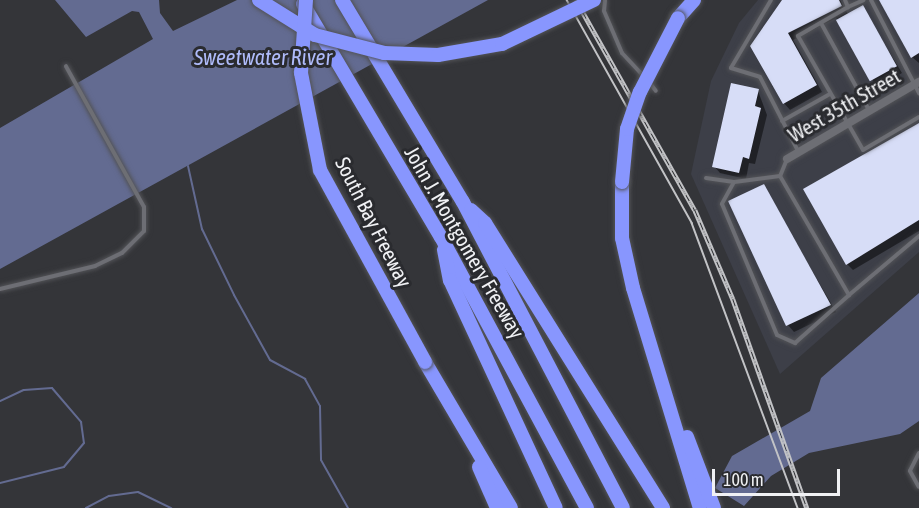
<!DOCTYPE html>
<style>
body{margin:0}
#map{position:relative;width:919px;height:508px;overflow:hidden;background:#343539;font-family:"Asap Condensed",sans-serif}
div>[style]{position:absolute}
[style*='--x']{left:calc(var(--x)*1px);top:calc(var(--y)*1px);width:calc(var(--w)*1px);rotate:calc(var(--a)*1deg)}
.built>*{inset:0;background:#3d3f48}
.water>*{inset:0;background:#636b91}
.shadow>*{inset:0;background:#0007}
.stream>*{height:2px;margin:-1px;padding:0 1px;transform-origin:1px;border-radius:1px;background:#636b91}
.building>*{inset:0;background:#d7ddf7;transform-origin:0 0}
.roads{filter:drop-shadow(0 0 2px #525357) drop-shadow(0 0 2px #525357)}
.service>*{height:4px;margin:-2px;padding:0 2px;transform-origin:2px;border-radius:2px;background:#6d6e74}
.minor>*{height:8px;margin:-4px;padding:0 4px;transform-origin:4px;border-radius:4px;background:#6d6e74}
.motorway>*{height:14px;margin:-7px;padding:0 7px;transform-origin:7px;border-radius:7px;background:#8896fe}
.tram>*{height:1.5px;margin:-0.75px;padding:0 0.75px;transform-origin:0.75px;border-radius:0.75px;background:#c2c3c6}
.rail>*{height:4.5px;margin-top:-2.25px;transform-origin:0;background:repeating-linear-gradient(90deg,#2a2b2f 0 7px,#c2c3c6 0 14px);box-sizing:border-box;border-block:2px solid #c2c3c6}
.bridges{filter:drop-shadow(0 0 2px #525357) drop-shadow(0 0 2px #525357)}
.motorway-bridge>*{height:14px;margin:-7px;padding:0 7px;transform-origin:7px;border-radius:7px;background:#8896fe}
span{translate:-50% -50%;white-space:nowrap;text-align:center;line-height:1.15;-webkit-text-stroke:6px #2a2b2f;paint-order:stroke}
.street-label{font-size:21px;color:#f0f1f4}
.water-label{font-size:22px;color:#afbbfa;font-style:italic}
.scale{position:absolute;left:712px;top:469px;width:128px;height:27px;box-sizing:border-box;border:3px solid #f0f1f4;border-top:0;padding-left:8px;font-size:18px;line-height:21px;white-space:nowrap;color:#f0f1f4;-webkit-text-stroke:4px #2a2b2f;paint-order:stroke}
</style>
<div id="map">
<div class="built">
<i style="clip-path:polygon(758px 0,919px 0,919px 252px,780px 374px,691px 174px,711px 81px,739px 23px)"></i>
</div>
<div class="water">
<i style="clip-path:polygon(55px 0,159px 0,160px 13px,173px 31px,237px 0,488px 0,0 269px,0 128px,153px 39px,139px 12px,132px 11px,86px 37px)"></i>
<i style="clip-path:polygon(919px 293px,919px 421px,900px 434px,809px 453px,771px 476px,744px 506px,715px 488px,732px 456px,810px 411px,821px 378px)"></i>
</div>
<div class="shadow">
<i style="clip-path:polygon(787px 0,840px 0,848px 14px,862px 7px,902px 73px,877px 87px,836px 18px,793px 40px,822px 92px,790px 110px,784px 103px)"></i>
<i style="clip-path:polygon(880px 0,919px 0,919px 63px,912px 57px)"></i>
<i style="clip-path:polygon(758px 91px,767px 115px,755px 164px,749px 163px,746px 179px,720px 173px,714px 166px)"></i>
<i style="clip-path:polygon(919px 126px,919px 231px,853px 270px,847px 264px)"></i>
<i style="clip-path:polygon(763px 186px,836px 312px,794px 332px,788px 325px)"></i>
</div>
<div class="stream">
<i style="--x:188;--y:166;--w:65;--a:77.5"></i>
<i style="--x:202;--y:229;--w:73;--a:64.1"></i>
<i style="--x:234;--y:295;--w:74;--a:61"></i>
<i style="--x:270;--y:360;--w:40;--a:28"></i>
<i style="--x:305;--y:379;--w:31;--a:61"></i>
<i style="--x:320;--y:406;--w:54;--a:88.9"></i>
<i style="--x:321;--y:460;--w:55;--a:60.6"></i>
<i style="--x:0;--y:401;--w:26;--a:-25"></i>
<i style="--x:24;--y:390;--w:28;--a:-4"></i>
<i style="--x:52;--y:388;--w:45;--a:49.5"></i>
<i style="--x:81;--y:422;--w:21;--a:82"></i>
<i style="--x:84;--y:443;--w:31;--a:130"></i>
<i style="--x:64;--y:467;--w:66;--a:166"></i>
<i style="--x:86;--y:508;--w:26;--a:-28"></i>
<i style="--x:109;--y:496;--w:29;--a:-8"></i>
<i style="--x:138;--y:492;--w:37;--a:26"></i>
</div>
<div class="building">
<i style="clip-path:polygon(782px 0,839px 0,842px 6px,788px 33px,817px 85px,783px 104px,750px 46px)"></i>
<i style="clip-path:polygon(879px 0,919px 0,919px 53px,911px 58px)"></i>
<i style="left:863px;top:5px;width:70px;height:31px;rotate:61deg"></i>
<i style="clip-path:polygon(731px 83px,759px 89px,755px 106px,761px 108px,749px 159px,743px 157px,739px 173px,712px 167px)"></i>
<i style="clip-path:polygon(919px 123px,919px 220px,846px 265px,803px 189px)"></i>
<i style="clip-path:polygon(764px 184px,831px 305px,786px 326px,728px 201px)"></i>
</div>
<div class="roads">
<div class="service">
<i style="--x:605;--y:0;--w:11;--a:95"></i>
<i style="--x:604;--y:11;--w:46;--a:66.8"></i>
<i style="--x:622;--y:53;--w:33;--a:47"></i>
<i style="--x:771;--y:0;--w:79;--a:120.5"></i>
<i style="--x:731;--y:68;--w:30;--a:17"></i>
<i style="--x:760;--y:77;--w:83;--a:62.8"></i>
<i style="--x:845;--y:0;--w:8;--a:67"></i>
<i style="--x:848;--y:7;--w:17;--a:-24"></i>
<i style="--x:871;--y:0;--w:105;--a:62.7"></i>
<i style="--x:848;--y:7;--w:58;--a:149.9"></i>
<i style="--x:798;--y:36;--w:131;--a:60.3"></i>
<i style="--x:863;--y:150;--w:65;--a:-30.5"></i>
<i style="--x:821;--y:23;--w:99;--a:61.1"></i>
<i style="--x:649;--y:82;--w:11;--a:52"></i>
<i style="--x:782;--y:121;--w:55;--a:-29.4"></i>
<i style="--x:787;--y:159;--w:18;--a:112"></i>
<i style="--x:780;--y:176;--w:138;--a:59.9"></i>
<i style="--x:849;--y:295;--w:92;--a:-40.1"></i>
<i style="--x:780;--y:176;--w:46;--a:172.6"></i>
<i style="--x:734;--y:182;--w:25;--a:119"></i>
<i style="--x:722;--y:204;--w:142;--a:67.2"></i>
<i style="--x:777;--y:335;--w:20;--a:24"></i>
<i style="--x:795;--y:343;--w:72;--a:-41.6"></i>
<i style="--x:706;--y:178;--w:28;--a:8"></i>
<i style="--x:0;--y:289;--w:98;--a:-13.6"></i>
<i style="--x:95;--y:266;--w:30;--a:-26"></i>
<i style="--x:122;--y:253;--w:31;--a:-45"></i>
<i style="--x:144;--y:231;--w:24;--a:-90"></i>
<i style="--x:144;--y:207;--w:161;--a:-119"></i>
<i style="--x:919;--y:453;--w:20;--a:117"></i>
<i style="--x:910;--y:471;--w:18;--a:61"></i>
</div>
<div class="minor">
<i style="--x:787;--y:159;--w:153;--a:-30.3"></i>
</div>
<div class="motorway">
<i style="--x:342;--y:0;--w:235;--a:59.1"></i>
<i style="--x:463;--y:202;--w:345;--a:62.4"></i>
<i style="--x:303;--y:4;--w:271;--a:59.4"></i>
<i style="--x:441;--y:237;--w:308;--a:61.7"></i>
<i style="--x:678;--y:18;--w:24;--a:-48"></i>
<i style="--x:622;--y:182;--w:56;--a:90"></i>
<i style="--x:622;--y:238;--w:51;--a:77.6"></i>
<i style="--x:633;--y:288;--w:230;--a:73.1"></i>
<i style="--x:471;--y:210;--w:19;--a:43"></i>
<i style="--x:485;--y:223;--w:336;--a:58"></i>
<i style="--x:444;--y:250;--w:31;--a:79"></i>
<i style="--x:450;--y:280;--w:251;--a:65.1"></i>
<i style="--x:425;--y:362;--w:169;--a:59.5"></i>
<i style="--x:687;--y:437;--w:76;--a:69.2"></i>
<i style="--x:479;--y:467;--w:45;--a:66.3"></i>
</div>
</div>
<div class="tram">
<i style="--x:567;--y:0;--w:256;--a:60.7"></i>
<i style="--x:692;--y:223;--w:304;--a:69.6"></i>
</div>
<div class="rail">
<i style="--x:576;--y:0;--w:241;--a:60.5"></i>
<i style="--x:695;--y:210;--w:97;--a:66.9"></i>
<i style="--x:733;--y:299;--w:222;--a:70.5"></i>
</div>
<div class="bridges">
<div class="motorway-bridge">
<i style="--x:259;--y:0;--w:66;--a:32"></i>
<i style="--x:315;--y:35;--w:71;--a:14.6"></i>
<i style="--x:384;--y:53;--w:54;--a:2.1"></i>
<i style="--x:438;--y:55;--w:65;--a:-9.8"></i>
<i style="--x:502;--y:44;--w:102;--a:-25.6"></i>
<i style="--x:306;--y:0;--w:73;--a:93.9"></i>
<i style="--x:301;--y:73;--w:99;--a:78.9"></i>
<i style="--x:320;--y:170;--w:219;--a:61.3"></i>
<i style="--x:622;--y:182;--w:53;--a:-84.6"></i>
<i style="--x:627;--y:129;--w:39;--a:-71"></i>
<i style="--x:640;--y:92;--w:83;--a:-62.8"></i>
</div>
</div>
<div class="street-label">
<span style="left:844px;top:105px;rotate:-30deg">West 35th Street</span>
<span style="left:374px;top:222px;rotate:63deg">South Bay Freeway</span>
<span style="left:465px;top:242px;rotate:60deg">John J. Montgomery Freeway</span>
</div>
<div class="water-label">
<span style="left:263px;top:58px">Sweetwater River</span>
</div>
<div class="scale">100 m</div>
</div>
